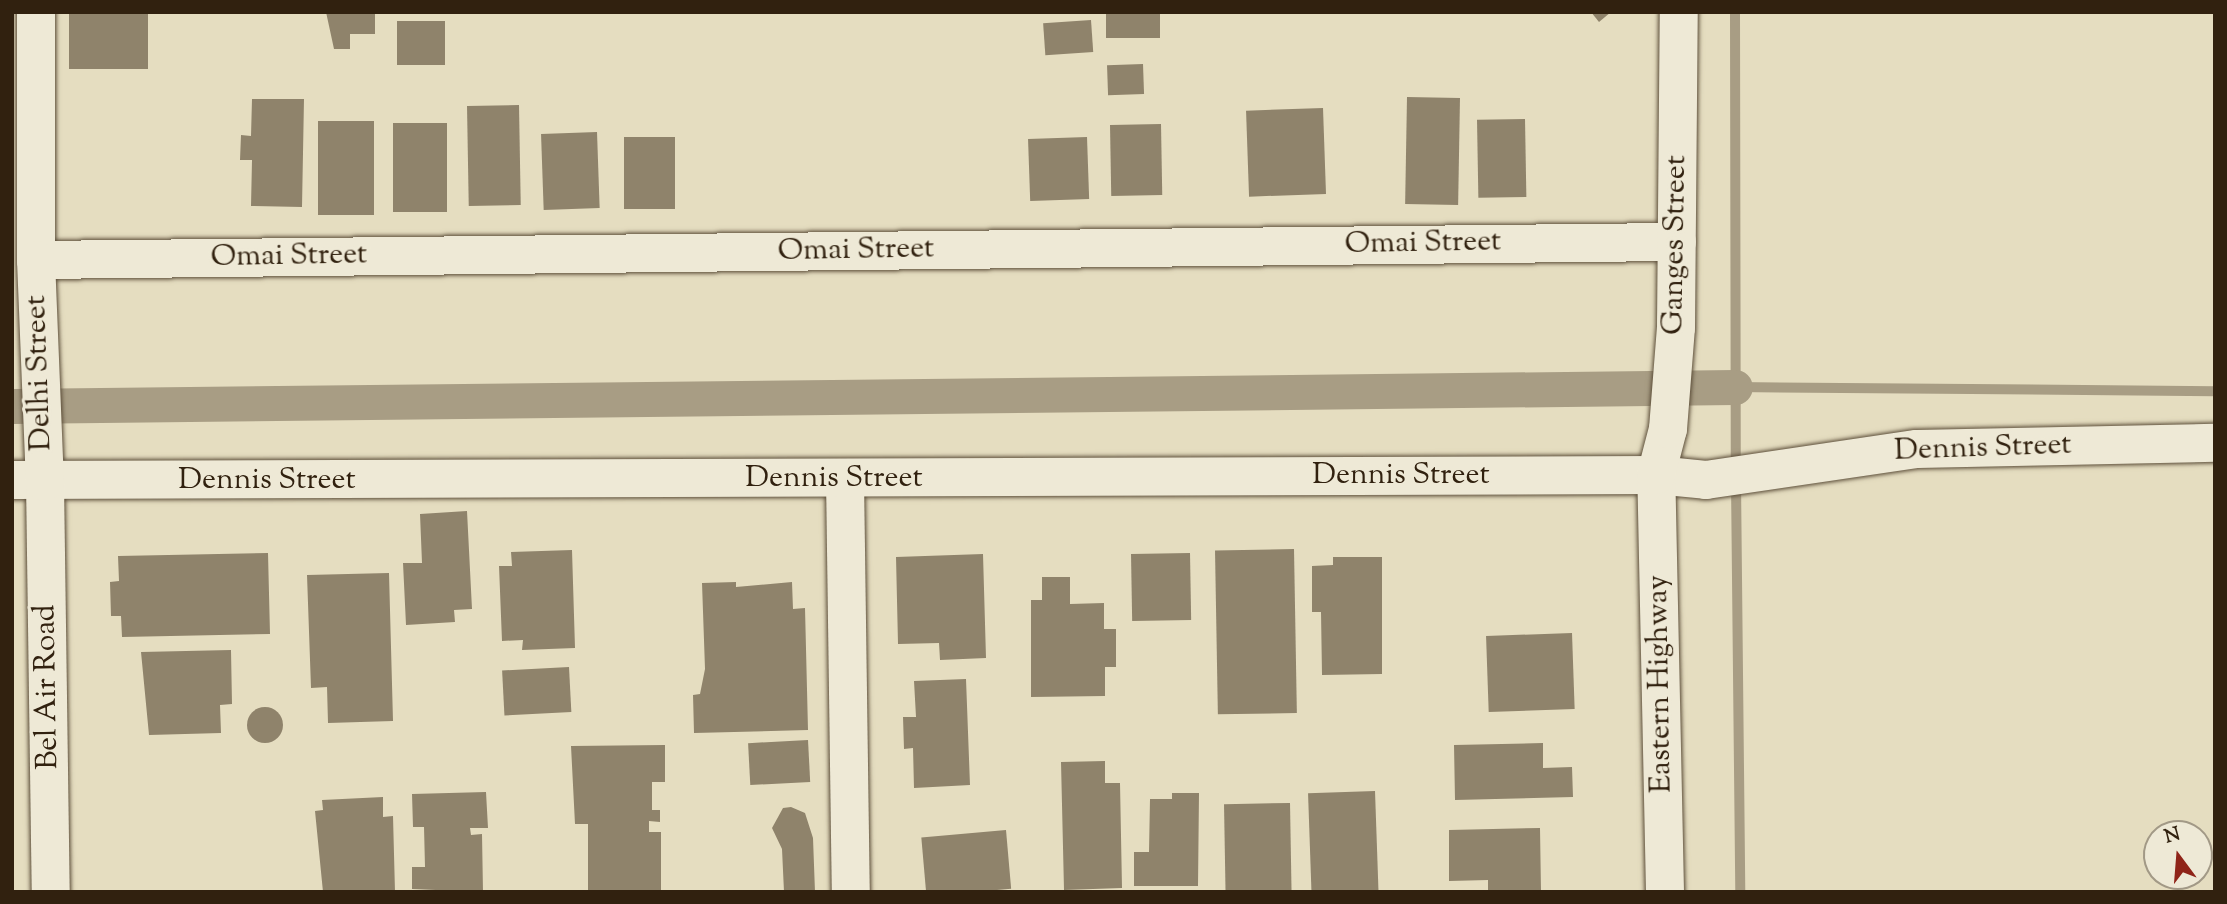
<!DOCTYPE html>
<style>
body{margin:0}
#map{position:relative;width:2227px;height:904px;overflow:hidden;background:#e5ddc0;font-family:"Sorts Mill Goudy",serif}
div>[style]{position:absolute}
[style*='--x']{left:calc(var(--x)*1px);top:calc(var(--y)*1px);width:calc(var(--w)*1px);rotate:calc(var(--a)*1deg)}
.stream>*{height:10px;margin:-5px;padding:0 5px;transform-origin:5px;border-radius:5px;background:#a89d84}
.canal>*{height:35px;margin:-17.5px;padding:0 17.5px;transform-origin:17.5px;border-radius:17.5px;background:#a89d84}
.building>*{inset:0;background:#8f836b;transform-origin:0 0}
.round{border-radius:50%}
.roads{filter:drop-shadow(0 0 2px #5e503b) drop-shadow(0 0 2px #5e503b)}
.minor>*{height:38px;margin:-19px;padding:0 19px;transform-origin:19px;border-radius:19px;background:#eee9d6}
.tertiary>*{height:38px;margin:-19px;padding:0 19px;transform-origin:19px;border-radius:19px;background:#eee9d6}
span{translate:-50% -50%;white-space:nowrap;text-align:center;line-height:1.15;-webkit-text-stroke:6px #eee9d6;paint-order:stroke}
.street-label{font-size:30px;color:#31210f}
.frame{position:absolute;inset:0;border:14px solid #31210f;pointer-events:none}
.north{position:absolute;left:2143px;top:820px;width:70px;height:70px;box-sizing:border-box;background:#eee9d6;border:2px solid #a29986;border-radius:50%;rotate:344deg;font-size:19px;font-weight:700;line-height:28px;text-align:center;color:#31210f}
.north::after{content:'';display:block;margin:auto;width:24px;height:32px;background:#8f2418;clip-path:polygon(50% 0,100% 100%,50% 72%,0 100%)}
</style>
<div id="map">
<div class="stream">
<i style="--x:1735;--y:12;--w:455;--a:89.9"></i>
<i style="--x:1735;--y:387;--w:480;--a:0.5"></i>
<i style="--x:1736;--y:482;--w:410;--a:89.4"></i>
</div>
<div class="canal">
<i style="--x:12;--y:406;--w:1723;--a:-0.63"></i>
</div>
<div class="building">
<i style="left:69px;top:12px;width:79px;height:57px"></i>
<i style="clip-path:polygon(326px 12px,375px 12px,375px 34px,350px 34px,350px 49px,334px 49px)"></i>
<i style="left:1106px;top:12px;width:54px;height:26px"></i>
<i style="clip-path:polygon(1591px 12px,1611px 12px,1599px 22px)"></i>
<i style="left:1091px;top:20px;width:32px;height:48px;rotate:86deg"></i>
<i style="left:397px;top:21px;width:48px;height:44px"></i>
<i style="left:1143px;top:64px;width:30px;height:36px;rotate:88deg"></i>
<i style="left:1407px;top:97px;width:53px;height:107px;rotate:1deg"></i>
<i style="clip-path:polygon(252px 99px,304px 99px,302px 207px,251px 206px,252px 160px,240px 160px,241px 135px,251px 136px)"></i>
<i style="left:519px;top:105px;width:100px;height:52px;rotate:89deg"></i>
<i style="left:1323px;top:108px;width:86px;height:77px;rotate:88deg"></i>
<i style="left:1525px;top:119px;width:78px;height:48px;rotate:89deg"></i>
<i style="left:318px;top:121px;width:56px;height:94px"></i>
<i style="left:393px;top:123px;width:54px;height:89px"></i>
<i style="left:1161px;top:124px;width:71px;height:51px;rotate:89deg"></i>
<i style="left:597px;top:132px;width:76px;height:56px;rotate:88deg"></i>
<i style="left:624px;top:137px;width:51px;height:72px"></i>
<i style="left:1087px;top:137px;width:62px;height:59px;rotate:88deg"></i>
<i style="clip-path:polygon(467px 511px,472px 609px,454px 610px,455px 622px,406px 625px,403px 563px,422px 563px,420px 514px)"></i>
<i style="left:1294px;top:549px;width:164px;height:79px;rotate:89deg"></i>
<i style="clip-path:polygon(572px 550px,575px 648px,522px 650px,523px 640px,502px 641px,499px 566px,512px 566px,511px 552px)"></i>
<i style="clip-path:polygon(268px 553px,270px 634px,122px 637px,121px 616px,111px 616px,110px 582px,119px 581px,118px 556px)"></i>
<i style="left:1190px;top:553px;width:67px;height:59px;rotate:89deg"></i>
<i style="clip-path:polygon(983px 554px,986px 658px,940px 660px,939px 643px,898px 644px,896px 557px)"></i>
<i style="clip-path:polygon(1333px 557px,1382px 557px,1382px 674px,1322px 675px,1321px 612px,1312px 612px,1312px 566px,1333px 565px)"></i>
<i style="clip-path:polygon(389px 573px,393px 721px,328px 723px,327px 687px,311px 688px,307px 575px)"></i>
<i style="clip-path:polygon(1042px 577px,1070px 577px,1070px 604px,1104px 603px,1104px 629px,1116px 629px,1116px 667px,1105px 667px,1105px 696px,1031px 697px,1031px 600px,1042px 600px)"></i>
<i style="clip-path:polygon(736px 582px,736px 587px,792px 582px,793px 609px,805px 608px,808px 730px,694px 733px,693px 695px,700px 694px,705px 669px,702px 583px)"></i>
<i style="left:1572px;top:633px;width:76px;height:86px;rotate:88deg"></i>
<i style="clip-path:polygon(231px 650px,232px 704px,220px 705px,221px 733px,149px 735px,141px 652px)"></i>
<i style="left:569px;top:667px;width:45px;height:67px;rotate:87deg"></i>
<i style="clip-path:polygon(966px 679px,970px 785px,914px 788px,913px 748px,904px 749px,903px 717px,916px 717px,914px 681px)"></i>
<i class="round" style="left:247px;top:707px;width:36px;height:36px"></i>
<i style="left:808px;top:740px;width:42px;height:60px;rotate:87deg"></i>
<i style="clip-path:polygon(1543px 743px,1543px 768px,1572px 767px,1573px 797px,1455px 800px,1454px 745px)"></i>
<i style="clip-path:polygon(665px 745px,665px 782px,652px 782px,652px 810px,660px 810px,660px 822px,649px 821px,649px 832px,661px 832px,661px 892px,588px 892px,588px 824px,575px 824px,571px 746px)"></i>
<i style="clip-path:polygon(1105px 761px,1105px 783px,1120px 783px,1122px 888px,1064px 890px,1061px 762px)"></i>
<i style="left:1375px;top:791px;width:101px;height:67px;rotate:88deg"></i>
<i style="clip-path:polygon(486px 792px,488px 828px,470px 828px,471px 835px,482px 834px,483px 892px,412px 889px,412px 867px,425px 867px,424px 827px,413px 827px,412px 794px)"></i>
<i style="clip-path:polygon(1172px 793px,1199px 793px,1198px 886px,1134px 886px,1134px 852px,1149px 852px,1150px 799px,1172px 799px)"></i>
<i style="clip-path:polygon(383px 797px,383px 817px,393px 816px,395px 892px,323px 892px,315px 811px,323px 810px,322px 800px)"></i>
<i style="left:1290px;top:803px;width:89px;height:66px;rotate:89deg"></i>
<i style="clip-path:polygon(791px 807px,805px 813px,813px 838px,815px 892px,784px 892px,782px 849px,772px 828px,783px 808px)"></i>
<i style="clip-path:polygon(1540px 828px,1541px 892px,1488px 892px,1488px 880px,1449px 881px,1449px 830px)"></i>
<i style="left:1006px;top:830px;width:59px;height:85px;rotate:85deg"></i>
</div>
<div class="roads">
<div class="minor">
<i style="--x:36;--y:260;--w:1641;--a:-0.63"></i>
<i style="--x:845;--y:478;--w:414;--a:89.2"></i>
<i style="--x:12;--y:480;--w:1644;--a:-0.17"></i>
<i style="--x:45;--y:482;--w:410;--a:89.2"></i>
</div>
<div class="tertiary">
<i style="--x:36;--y:12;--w:248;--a:90"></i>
<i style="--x:36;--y:260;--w:222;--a:87.7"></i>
<i style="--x:1656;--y:475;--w:50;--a:5.7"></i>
<i style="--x:1706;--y:480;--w:213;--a:-8.4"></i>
<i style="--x:1917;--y:449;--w:298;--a:-1.2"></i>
<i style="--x:1665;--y:892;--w:417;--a:-91.2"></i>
<i style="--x:1656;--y:475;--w:48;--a:-75.4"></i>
<i style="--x:1668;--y:429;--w:101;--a:-85.5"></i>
<i style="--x:1676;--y:328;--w:316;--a:-89.5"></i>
</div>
</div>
<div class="street-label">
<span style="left:1423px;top:244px;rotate:-1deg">Omai Street</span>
<span style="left:1676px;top:245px;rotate:-89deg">Ganges Street</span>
<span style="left:856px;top:251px;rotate:-1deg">Omai Street</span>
<span style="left:289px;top:257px;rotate:-1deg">Omai Street</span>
<span style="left:40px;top:373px;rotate:-92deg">Delhi Street</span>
<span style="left:1983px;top:449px;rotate:-2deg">Dennis Street</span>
<span style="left:1401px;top:476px">Dennis Street</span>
<span style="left:834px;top:479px">Dennis Street</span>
<span style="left:267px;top:481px">Dennis Street</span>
<span style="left:1661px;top:684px;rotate:-91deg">Eastern Highway</span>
<span style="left:48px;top:687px;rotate:-91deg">Bel Air Road</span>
</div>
<div class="frame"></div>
<div class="north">N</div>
</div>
